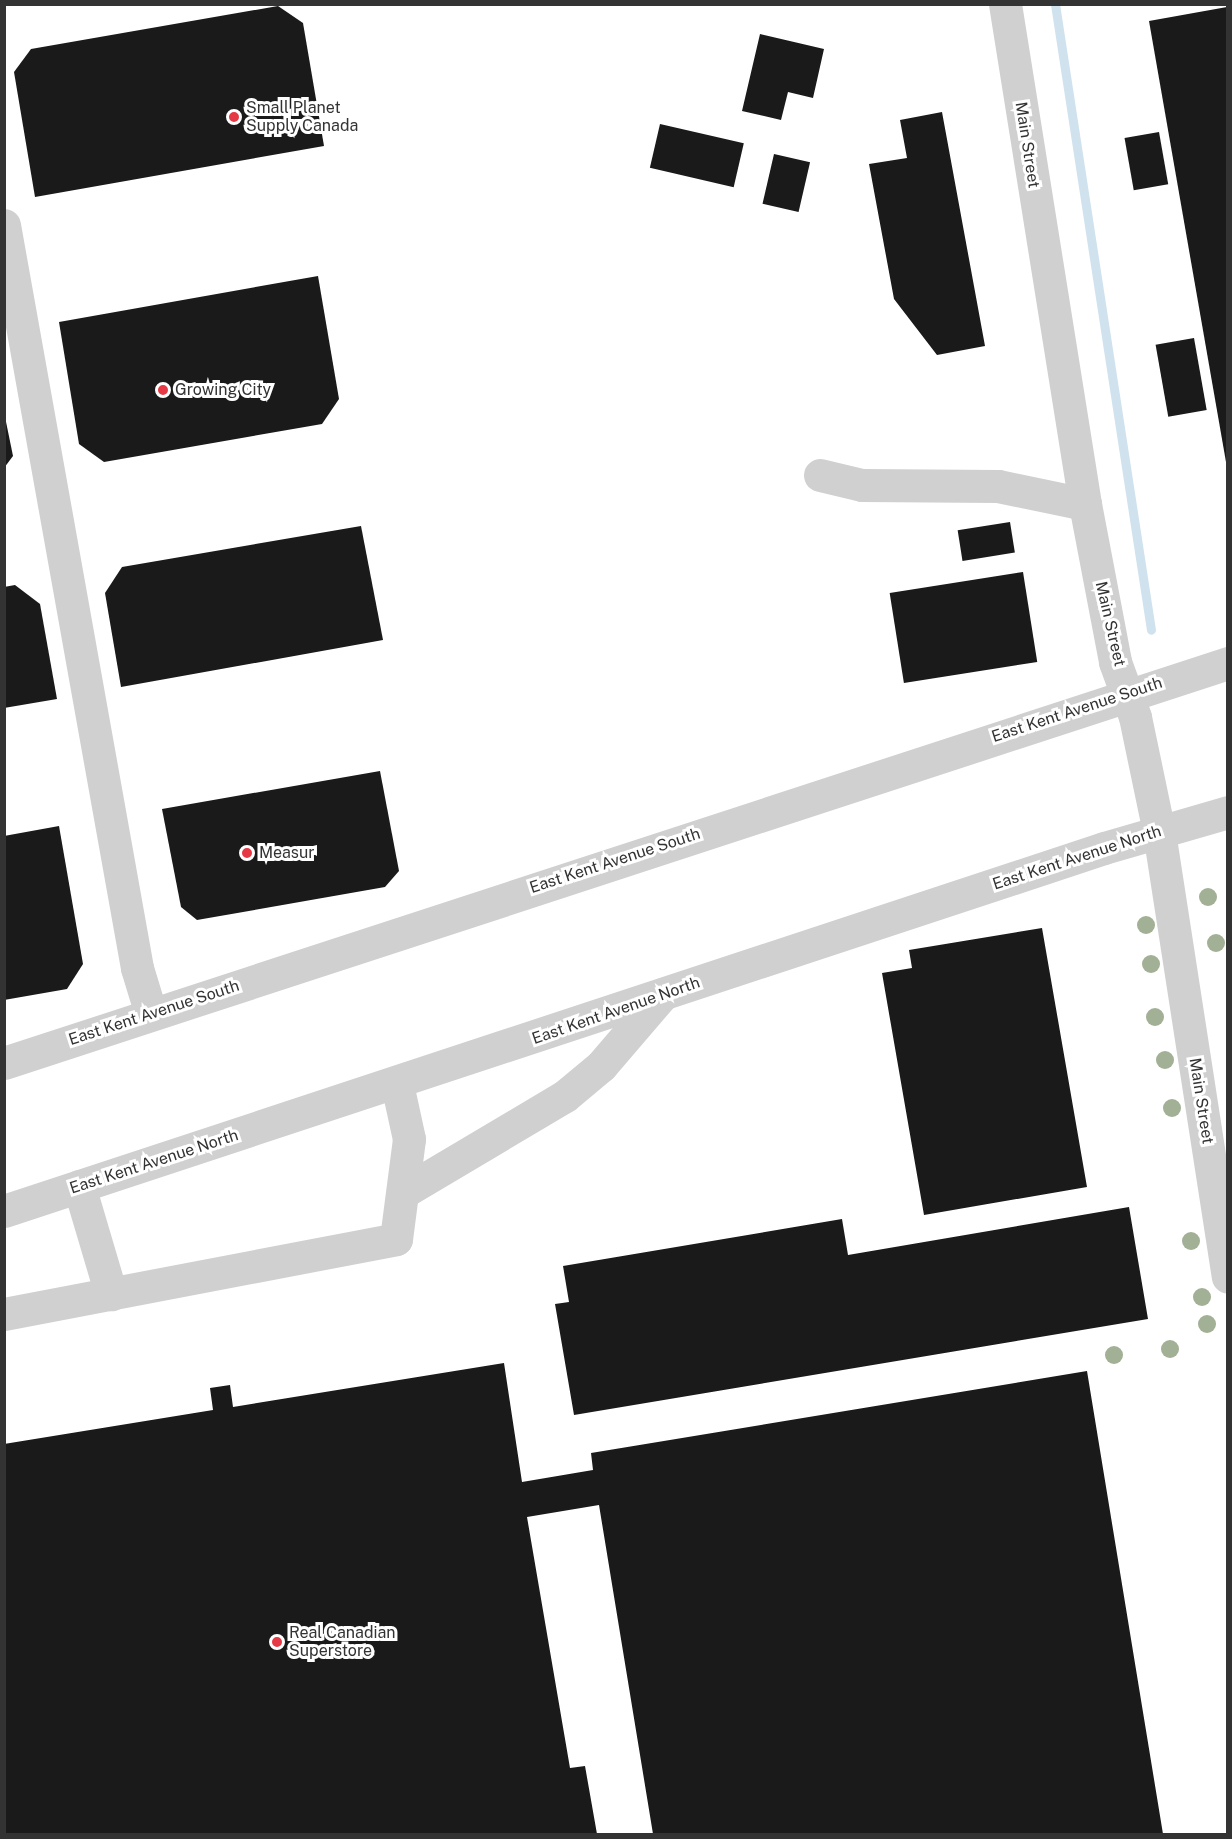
<!DOCTYPE html>
<style>
body{margin:0}
#map{position:relative;width:1232px;height:1839px;overflow:hidden;background:#fff;font-family:"Public Sans",sans-serif}
div>[style]{position:absolute}
[style*='--x']{left:calc(var(--x)*1px);top:calc(var(--y)*1px);width:calc(var(--w)*1px);rotate:calc(var(--a)*1deg)}
.stream>*{height:9px;margin:-4.5px;padding:0 4.5px;transform-origin:4.5px;border-radius:4.5px;background:#cfe2ee}
.building>*{inset:0;background:#1a1a1a;transform-origin:0 0}
.minor>*{height:33px;margin:-16.5px;padding:0 16.5px;transform-origin:16.5px;border-radius:16.5px;background:#d0d0d0}
.trees>*{width:18px;height:18px;margin:-9px;border-radius:50%;background:#a2b095}
.dots>*{width:16px;height:16px;translate:-50% -50%;box-sizing:border-box;border:3px solid #fff;border-radius:50%}
span{translate:-50% -50%;white-space:nowrap;text-align:center;line-height:1.15;-webkit-text-stroke:6px #fff;paint-order:stroke}
.poi-label{font-size:16px;color:#333}
.left{translate:0 -50%;text-align:left}
.street-label{font-size:16px;color:#333}
.frame{position:absolute;inset:0;border:6px solid #333;pointer-events:none}
</style>
<div id="map">
<div class="stream">
<i style="--x:1055;--y:4;--w:633;--a:81.28"></i>
</div>
<div class="building">
<i style="clip-path:polygon(278px 6px,303px 23px,324px 146px,35px 197px,14px 72px,31px 49px)"></i>
<i style="clip-path:polygon(1227px 7px,1227px 462px,1226px 462px,1149px 21px)"></i>
<i style="clip-path:polygon(760px 34px,824px 49px,813px 98px,788px 92px,781px 120px,742px 111px)"></i>
<i style="clip-path:polygon(942px 112px,985px 346px,937px 355px,894px 299px,869px 164px,907px 158px,900px 120px)"></i>
<i style="left:660px;top:124px;width:86px;height:45px;rotate:13deg"></i>
<i style="left:1159px;top:132px;width:53px;height:35px;rotate:80deg"></i>
<i style="left:774px;top:154px;width:37px;height:51px;rotate:13deg"></i>
<i style="clip-path:polygon(318px 276px,339px 399px,322px 424px,104px 462px,79px 444px,59px 322px)"></i>
<i style="left:1194px;top:338px;width:73px;height:39px;rotate:80deg"></i>
<i style="clip-path:polygon(4px 412px,13px 456px,4px 468px)"></i>
<i style="left:1010px;top:522px;width:31px;height:53px;rotate:81deg"></i>
<i style="clip-path:polygon(361px 526px,383px 640px,121px 687px,105px 593px,122px 567px)"></i>
<i style="left:1023px;top:572px;width:91px;height:135px;rotate:81deg"></i>
<i style="clip-path:polygon(15px 585px,40px 604px,57px 699px,4px 708px,4px 587px)"></i>
<i style="clip-path:polygon(380px 771px,399px 871px,385px 887px,197px 920px,181px 907px,162px 809px)"></i>
<i style="clip-path:polygon(59px 826px,83px 964px,67px 989px,4px 1000px,4px 836px)"></i>
<i style="clip-path:polygon(1042px 928px,1087px 1187px,924px 1215px,882px 973px,912px 968px,909px 950px)"></i>
<i style="clip-path:polygon(1129px 1207px,1148px 1319px,574px 1415px,555px 1304px,569px 1302px,563px 1266px,842px 1219px,848px 1255px)"></i>
<i style="clip-path:polygon(504px 1363px,522px 1482px,593px 1470px,591px 1453px,1087px 1371px,1163px 1834px,653px 1834px,599px 1505px,527px 1517px,570px 1768px,585px 1766px,597px 1834px,4px 1834px,4px 1444px,213px 1410px,210px 1388px,230px 1385px,233px 1407px)"></i>
</div>
<div class="minor">
<i style="--x:1005;--y:4;--w:506;--a:80.91"></i>
<i style="--x:1085;--y:504;--w:161;--a:79.2"></i>
<i style="--x:1115;--y:662;--w:59;--a:70"></i>
<i style="--x:1135;--y:717;--w:117;--a:78.2"></i>
<i style="--x:1159;--y:832;--w:450;--a:81.2"></i>
<i style="--x:4;--y:225;--w:755;--a:79.85"></i>
<i style="--x:137;--y:968;--w:48;--a:73.1"></i>
<i style="--x:820;--y:475;--w:43;--a:13.4"></i>
<i style="--x:862;--y:485;--w:136;--a:0.4"></i>
<i style="--x:998;--y:486;--w:89;--a:11.7"></i>
<i style="--x:4;--y:1063;--w:1288;--a:-18.1"></i>
<i style="--x:79;--y:1186;--w:113;--a:73.5"></i>
<i style="--x:405;--y:1191;--w:186;--a:-30.7"></i>
<i style="--x:565;--y:1096;--w:47;--a:-39.8"></i>
<i style="--x:601;--y:1066;--w:92;--a:-49.4"></i>
<i style="--x:4;--y:1211;--w:1158;--a:-18.26"></i>
<i style="--x:1104;--y:848;--w:129;--a:-16.2"></i>
<i style="--x:4;--y:1314;--w:399;--a:-10.8"></i>
<i style="--x:396;--y:1239;--w:101;--a:-82.6"></i>
<i style="--x:409;--y:1139;--w:56;--a:-102.3"></i>
</div>
<div class="trees">
<i style="left:1208px;top:897px"></i>
<i style="left:1146px;top:925px"></i>
<i style="left:1216px;top:943px"></i>
<i style="left:1151px;top:964px"></i>
<i style="left:1155px;top:1017px"></i>
<i style="left:1165px;top:1060px"></i>
<i style="left:1172px;top:1108px"></i>
<i style="left:1191px;top:1241px"></i>
<i style="left:1202px;top:1297px"></i>
<i style="left:1207px;top:1324px"></i>
<i style="left:1170px;top:1349px"></i>
<i style="left:1114px;top:1355px"></i>
</div>
<div class="dots">
<i style="left:234px;top:117px;background:#e63946"></i>
<i style="left:163px;top:390px;background:#e63946"></i>
<i style="left:247px;top:853px;background:#e63946"></i>
<i style="left:277px;top:1642px;background:#e63946"></i>
</div>
<div class="poi-label">
<span class="left" style="left:246px;top:117px">Small Planet<br>Supply Canada</span>
<span class="left" style="left:175px;top:390px">Growing City</span>
<span class="left" style="left:259px;top:853px">Measur</span>
<span class="left" style="left:289px;top:1642px">Real Canadian<br>Superstore</span>
</div>
<div class="street-label">
<span style="left:1027px;top:145px;rotate:81deg">Main Street</span>
<span style="left:1110px;top:624px;rotate:77deg">Main Street</span>
<span style="left:1077px;top:710px;rotate:-18deg">East Kent Avenue South</span>
<span style="left:1077px;top:858px;rotate:-18deg">East Kent Avenue North</span>
<span style="left:615px;top:861px;rotate:-18deg">East Kent Avenue South</span>
<span style="left:616px;top:1011px;rotate:-19deg">East Kent Avenue North</span>
<span style="left:154px;top:1013px;rotate:-18deg">East Kent Avenue South</span>
<span style="left:1201px;top:1101px;rotate:81deg">Main Street</span>
<span style="left:154px;top:1162px;rotate:-18deg">East Kent Avenue North</span>
</div>
<div class="frame"></div>
</div>
